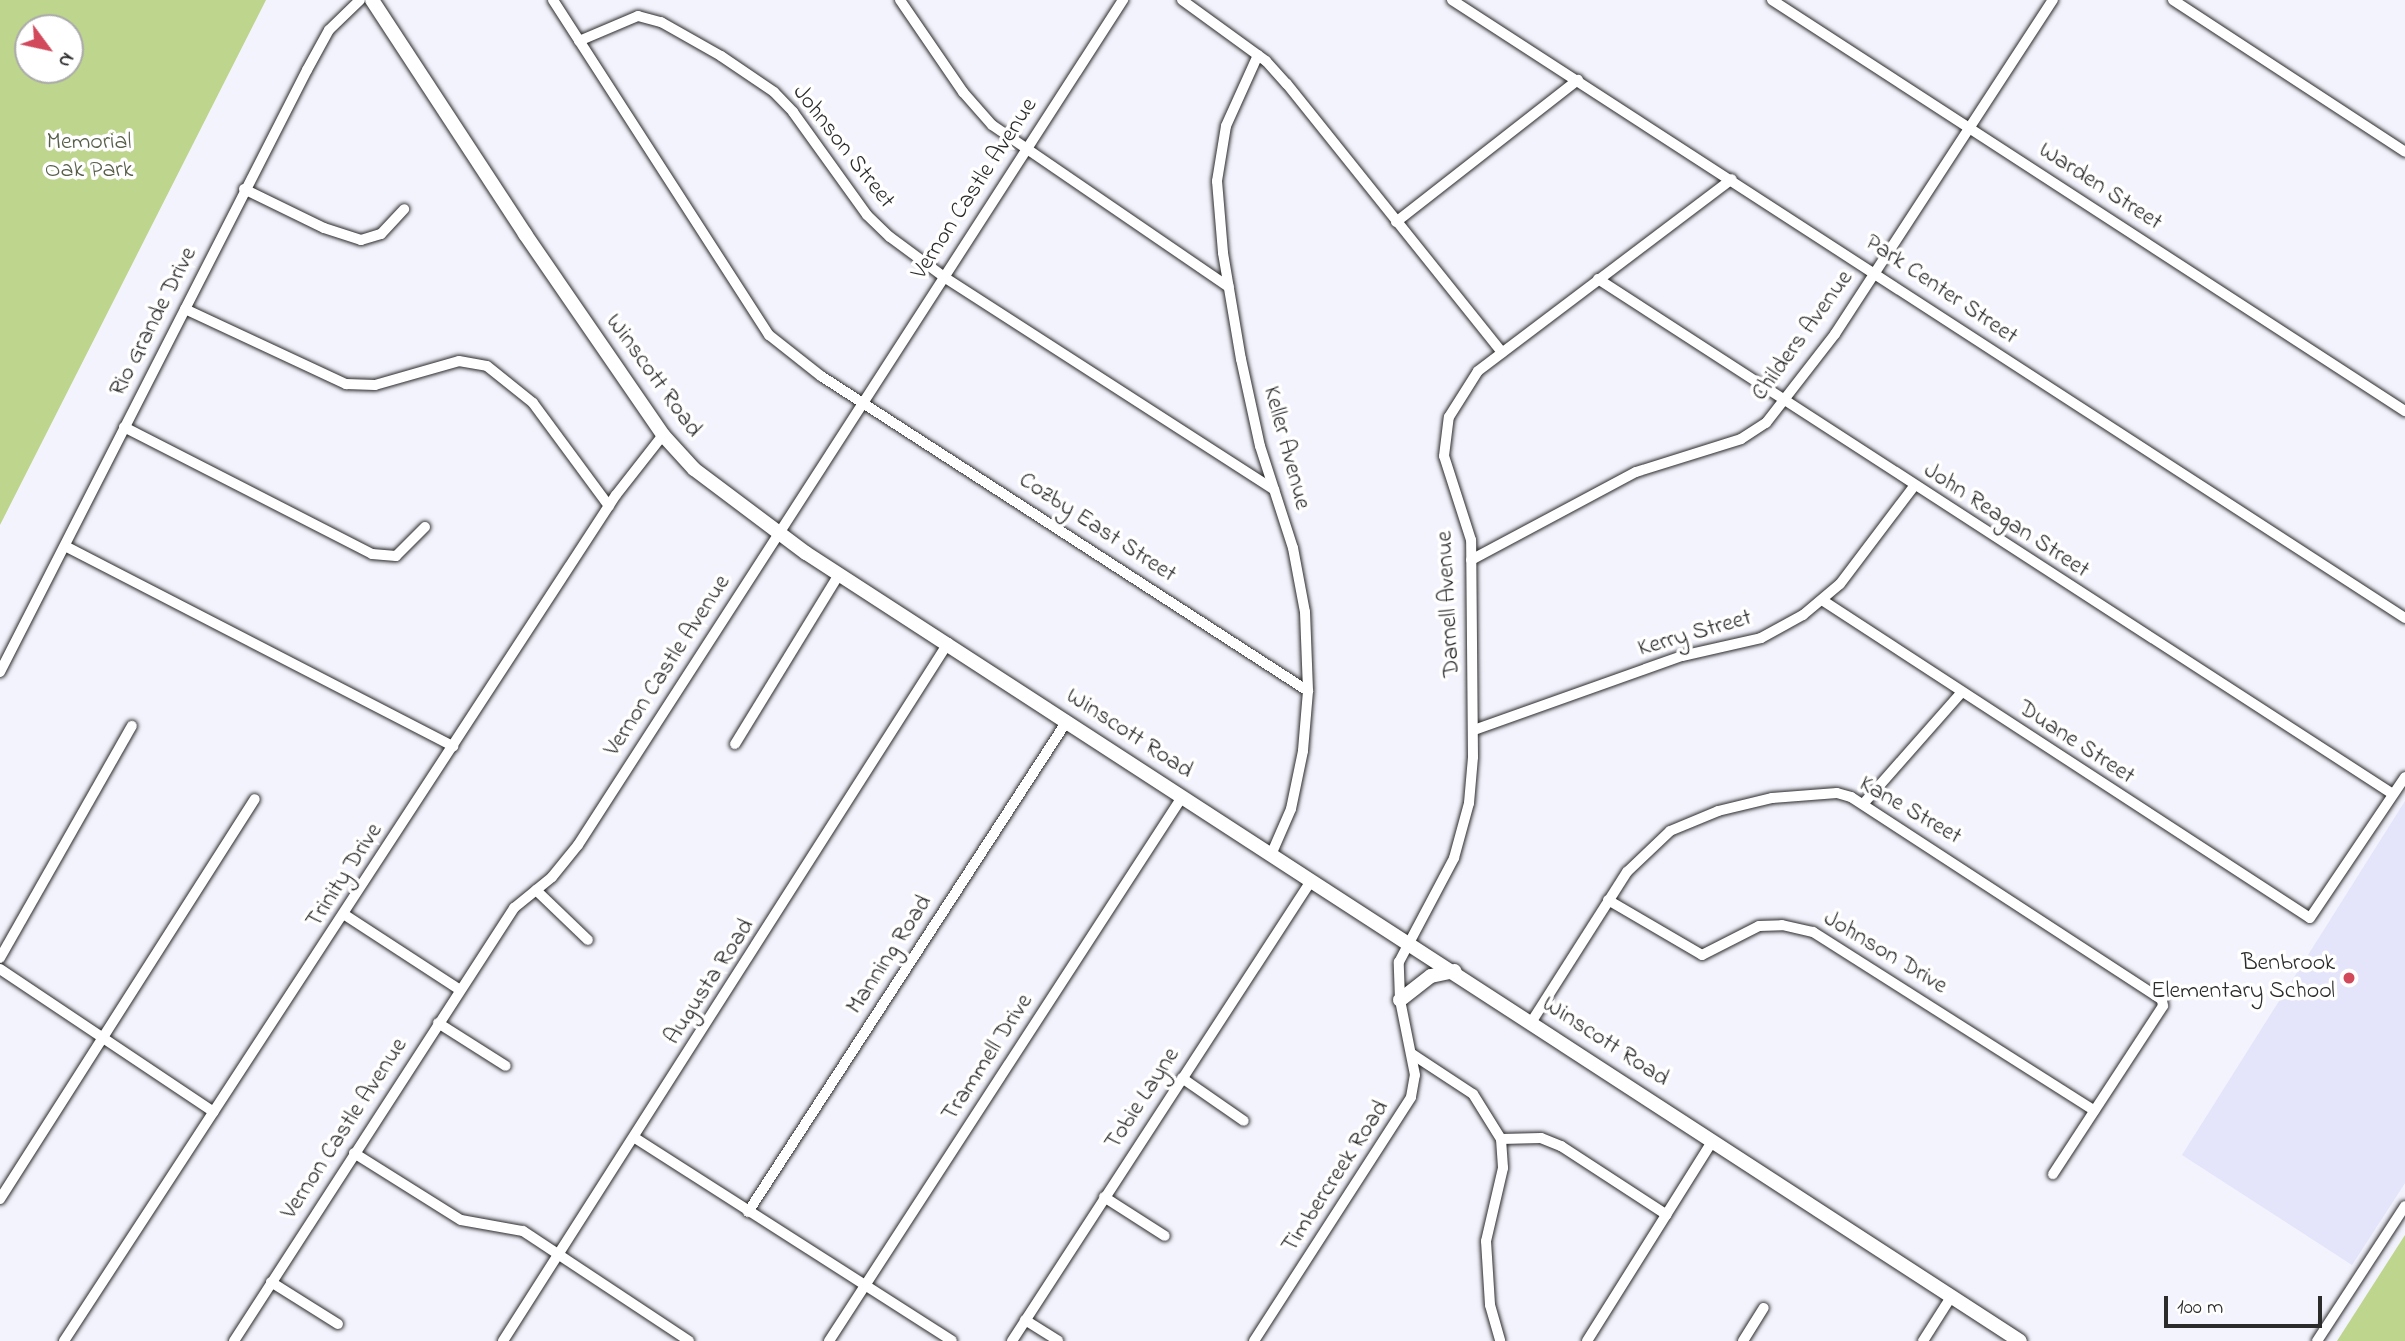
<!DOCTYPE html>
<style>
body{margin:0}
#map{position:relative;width:2405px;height:1341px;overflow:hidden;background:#f3f3fd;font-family:"Indie Flower",sans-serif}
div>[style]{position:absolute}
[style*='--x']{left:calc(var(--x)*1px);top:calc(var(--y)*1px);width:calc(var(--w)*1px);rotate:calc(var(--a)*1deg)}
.built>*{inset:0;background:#e4e4fa}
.green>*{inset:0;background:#bdd58c}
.roads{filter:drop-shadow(0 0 2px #2b2b2b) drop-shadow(0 0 2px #2b2b2b)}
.minor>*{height:10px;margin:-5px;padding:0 5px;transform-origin:5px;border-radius:5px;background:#fff}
.major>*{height:14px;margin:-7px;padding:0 7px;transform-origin:7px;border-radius:7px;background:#fff}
.dots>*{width:19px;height:19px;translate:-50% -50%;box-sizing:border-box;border:4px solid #fff;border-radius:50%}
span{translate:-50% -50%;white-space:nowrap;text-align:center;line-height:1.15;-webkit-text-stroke:7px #fff;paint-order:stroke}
.park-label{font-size:24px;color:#575e48}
.street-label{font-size:24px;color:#2b2b2b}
.poi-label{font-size:24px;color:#2b2b2b}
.right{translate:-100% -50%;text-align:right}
.north{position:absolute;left:14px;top:14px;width:70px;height:70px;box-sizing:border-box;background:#fff;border:2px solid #aaa;border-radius:50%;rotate:123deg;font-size:19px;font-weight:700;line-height:28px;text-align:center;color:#2b2b2b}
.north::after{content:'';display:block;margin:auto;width:24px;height:32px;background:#d1495b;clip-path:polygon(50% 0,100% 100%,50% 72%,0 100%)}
.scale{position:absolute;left:2164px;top:1296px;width:158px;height:32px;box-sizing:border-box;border:4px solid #2b2b2b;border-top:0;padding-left:9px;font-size:21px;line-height:24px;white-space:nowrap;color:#2b2b2b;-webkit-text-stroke:5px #fff;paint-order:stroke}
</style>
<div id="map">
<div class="built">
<i style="clip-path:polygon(2405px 801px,2405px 1183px,2352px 1265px,2182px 1155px)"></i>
</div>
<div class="green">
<i style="clip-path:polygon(evenodd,0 0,266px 0,0 525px,0 0,70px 28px,70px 70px,28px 70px,28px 28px,70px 28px)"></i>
<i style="clip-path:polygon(2405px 1235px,2405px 1341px,2337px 1341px)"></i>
</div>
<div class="roads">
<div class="minor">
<i style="--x:553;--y:0;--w:399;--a:57.2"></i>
<i style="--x:769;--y:335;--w:66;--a:38.3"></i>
<i style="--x:821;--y:376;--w:580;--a:32.9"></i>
<i style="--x:900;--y:0;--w:112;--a:55.6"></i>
<i style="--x:963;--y:92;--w:44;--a:48.7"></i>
<i style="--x:992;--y:125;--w:287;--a:34.4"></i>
<i style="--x:1182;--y:0;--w:104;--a:36"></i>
<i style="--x:1266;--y:61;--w:31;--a:48"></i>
<i style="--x:1287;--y:84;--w:344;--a:51.3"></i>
<i style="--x:1452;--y:0;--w:1136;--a:32.96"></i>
<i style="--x:1772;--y:0;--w:755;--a:33"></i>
<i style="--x:2173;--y:0;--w:277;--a:33.2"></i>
<i style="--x:579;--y:41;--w:64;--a:-23"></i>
<i style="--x:638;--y:16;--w:24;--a:15"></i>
<i style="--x:661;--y:22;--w:69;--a:29.5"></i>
<i style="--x:721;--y:56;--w:64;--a:34.2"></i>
<i style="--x:774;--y:92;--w:28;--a:46"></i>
<i style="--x:793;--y:112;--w:127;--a:54.3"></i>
<i style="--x:867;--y:215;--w:32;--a:44"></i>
<i style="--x:890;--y:237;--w:67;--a:36.5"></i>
<i style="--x:944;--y:277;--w:393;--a:32.8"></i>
<i style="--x:1258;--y:55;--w:78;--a:114.3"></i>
<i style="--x:1226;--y:126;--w:56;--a:99.3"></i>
<i style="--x:1217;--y:181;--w:72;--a:85.2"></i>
<i style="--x:1223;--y:253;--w:108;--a:80.4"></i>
<i style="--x:1241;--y:359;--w:89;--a:77.7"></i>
<i style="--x:1260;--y:446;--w:107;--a:72.1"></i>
<i style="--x:1293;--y:548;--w:65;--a:79.4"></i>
<i style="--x:1305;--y:612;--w:79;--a:87.8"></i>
<i style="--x:1308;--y:691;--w:60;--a:94.8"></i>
<i style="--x:1303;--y:751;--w:59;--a:101.7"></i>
<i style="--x:1291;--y:809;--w:50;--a:113.5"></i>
<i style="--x:244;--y:189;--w:89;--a:26"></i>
<i style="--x:324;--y:228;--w:39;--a:18"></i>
<i style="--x:361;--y:240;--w:21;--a:-17"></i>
<i style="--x:381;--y:234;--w:34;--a:-47"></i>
<i style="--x:1396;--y:222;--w:231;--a:-38"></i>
<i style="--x:1598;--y:279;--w:947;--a:32.94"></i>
<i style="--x:185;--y:309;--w:178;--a:25"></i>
<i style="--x:346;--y:384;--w:29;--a:2"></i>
<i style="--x:375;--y:385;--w:87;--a:-15.9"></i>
<i style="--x:459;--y:361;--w:28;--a:10"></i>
<i style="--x:487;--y:366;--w:59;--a:38.8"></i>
<i style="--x:533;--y:403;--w:128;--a:53.6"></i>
<i style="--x:124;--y:427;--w:279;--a:27.1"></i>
<i style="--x:372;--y:554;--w:24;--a:5"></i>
<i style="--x:396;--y:556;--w:41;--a:-45"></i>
<i style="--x:65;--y:546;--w:437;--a:27.3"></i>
<i style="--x:1471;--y:560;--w:187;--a:-28.1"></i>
<i style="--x:1636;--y:472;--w:110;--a:-17.4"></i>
<i style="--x:1741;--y:439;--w:30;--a:-33"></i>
<i style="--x:1766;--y:423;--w:113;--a:-52.2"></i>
<i style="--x:1835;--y:334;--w:399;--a:-56.9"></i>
<i style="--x:1822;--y:600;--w:582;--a:33.09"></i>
<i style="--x:2310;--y:918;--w:170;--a:-56"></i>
<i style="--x:0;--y:672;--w:676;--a:-62.98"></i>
<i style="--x:307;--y:70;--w:46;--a:-61.2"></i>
<i style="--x:329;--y:30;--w:43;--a:-44.1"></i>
<i style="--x:1474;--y:730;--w:221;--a:-19.6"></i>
<i style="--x:1682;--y:656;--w:81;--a:-12.8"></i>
<i style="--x:1761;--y:638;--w:48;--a:-28.7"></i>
<i style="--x:1803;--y:615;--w:48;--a:-40"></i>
<i style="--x:1840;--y:584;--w:123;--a:-52.9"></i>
<i style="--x:735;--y:744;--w:199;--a:-58.5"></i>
<i style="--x:1864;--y:803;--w:147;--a:-48.6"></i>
<i style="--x:536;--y:890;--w:72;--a:43.9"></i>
<i style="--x:1608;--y:900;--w:109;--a:30.3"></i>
<i style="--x:1702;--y:955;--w:64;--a:-27"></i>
<i style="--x:1759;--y:926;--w:23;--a:-2"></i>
<i style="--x:1782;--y:925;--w:32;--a:13"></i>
<i style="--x:1813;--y:932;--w:333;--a:32.4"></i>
<i style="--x:345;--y:915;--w:137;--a:33.1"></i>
<i style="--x:0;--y:958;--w:267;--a:-60.4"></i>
<i style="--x:0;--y:969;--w:257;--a:33.8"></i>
<i style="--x:1532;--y:1021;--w:177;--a:-57.5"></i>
<i style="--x:1627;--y:872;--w:59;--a:-43.6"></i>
<i style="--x:1670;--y:831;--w:52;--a:-22.6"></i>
<i style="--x:1718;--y:811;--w:56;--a:-13.5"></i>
<i style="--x:1772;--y:798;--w:65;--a:-4.4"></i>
<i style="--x:1837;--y:793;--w:15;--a:16"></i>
<i style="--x:1851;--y:797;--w:371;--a:33.1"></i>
<i style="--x:2162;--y:1000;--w:6;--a:81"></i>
<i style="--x:2163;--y:1006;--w:201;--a:123.2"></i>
<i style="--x:438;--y:1023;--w:80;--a:32.3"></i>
<i style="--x:1412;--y:1054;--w:73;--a:33.3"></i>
<i style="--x:1473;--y:1094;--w:53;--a:58.1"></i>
<i style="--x:1501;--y:1139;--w:29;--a:86"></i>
<i style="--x:1503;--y:1168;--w:75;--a:103.1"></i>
<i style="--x:1486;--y:1241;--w:64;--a:86.4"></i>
<i style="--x:1490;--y:1305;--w:37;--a:74"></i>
<i style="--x:1182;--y:1078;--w:75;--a:34.7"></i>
<i style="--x:635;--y:1138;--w:376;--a:32.6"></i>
<i style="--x:1501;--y:1139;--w:40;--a:-1.4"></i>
<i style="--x:1541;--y:1138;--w:22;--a:22"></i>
<i style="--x:1561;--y:1146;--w:126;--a:33.1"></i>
<i style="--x:354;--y:1153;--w:126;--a:32.1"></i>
<i style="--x:461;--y:1220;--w:63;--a:10.1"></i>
<i style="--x:523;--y:1231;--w:199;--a:33.5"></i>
<i style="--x:1104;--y:1197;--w:72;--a:32.6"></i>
<i style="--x:0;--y:1199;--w:474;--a:-57.5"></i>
<i style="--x:748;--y:1212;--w:586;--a:-56.99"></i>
<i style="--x:271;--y:1282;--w:79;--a:32.1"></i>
<i style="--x:1025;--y:1320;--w:39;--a:32"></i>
<i style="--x:64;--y:1341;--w:1010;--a:-56.88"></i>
<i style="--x:616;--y:495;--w:76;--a:-51.9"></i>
<i style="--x:234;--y:1341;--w:516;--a:-57.11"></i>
<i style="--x:514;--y:908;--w:49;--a:-39.2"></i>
<i style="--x:552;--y:877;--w:41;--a:-50.9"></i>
<i style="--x:578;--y:845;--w:1006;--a:-57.18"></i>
<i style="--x:503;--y:1341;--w:828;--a:-57.48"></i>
<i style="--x:829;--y:1341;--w:648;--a:-57.02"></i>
<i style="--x:1012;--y:1341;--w:549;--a:-56.98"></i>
<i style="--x:1254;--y:1341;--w:290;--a:-57.2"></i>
<i style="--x:1411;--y:1097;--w:22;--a:-80"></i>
<i style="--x:1415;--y:1075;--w:76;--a:-101.3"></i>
<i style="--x:1400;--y:1000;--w:38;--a:-92"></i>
<i style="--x:1399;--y:962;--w:118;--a:-62.1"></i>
<i style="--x:1454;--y:858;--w:57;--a:-74.7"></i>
<i style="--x:1469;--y:803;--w:46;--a:-85"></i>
<i style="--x:1473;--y:757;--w:217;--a:-90.5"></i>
<i style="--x:1471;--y:540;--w:88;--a:-107.8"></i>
<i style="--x:1444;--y:456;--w:39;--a:-83"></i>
<i style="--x:1449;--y:417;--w:54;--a:-57.8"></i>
<i style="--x:1478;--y:371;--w:318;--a:-37.1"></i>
<i style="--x:1587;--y:1341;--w:237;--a:-57.9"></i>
<i style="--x:1743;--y:1341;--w:39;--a:-58"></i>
<i style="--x:1923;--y:1341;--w:52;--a:-57.5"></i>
<i style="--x:2317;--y:1341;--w:161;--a:-56.9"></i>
</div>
<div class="major">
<i style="--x:372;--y:0;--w:280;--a:56.8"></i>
<i style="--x:525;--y:234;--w:244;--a:55.5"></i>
<i style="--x:663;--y:435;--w:46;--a:47.6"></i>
<i style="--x:694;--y:469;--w:140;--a:36.9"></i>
<i style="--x:806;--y:553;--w:1447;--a:32.99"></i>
<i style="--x:1400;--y:1000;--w:39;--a:-38"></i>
<i style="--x:1431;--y:976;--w:24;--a:-12"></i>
</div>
</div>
<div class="dots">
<i style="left:2349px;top:978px;background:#d1495b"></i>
</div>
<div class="park-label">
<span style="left:89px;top:157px">Memorial<br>Oak Park</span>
</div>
<div class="street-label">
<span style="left:843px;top:147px;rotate:52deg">Johnson Street</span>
<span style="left:2100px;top:187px;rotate:33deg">Warden Street</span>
<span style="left:975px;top:189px;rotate:-57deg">Vernon Castle Avenue</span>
<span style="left:1941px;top:290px;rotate:34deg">Park Center Street</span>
<span style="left:154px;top:322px;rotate:-63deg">Rio Grande Drive</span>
<span style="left:1803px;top:336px;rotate:-54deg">Childers Avenue</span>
<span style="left:653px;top:376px;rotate:54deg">Winscott Road</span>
<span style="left:1286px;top:448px;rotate:75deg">Keller Avenue</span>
<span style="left:2006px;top:521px;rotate:33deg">John Reagan Street</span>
<span style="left:1097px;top:528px;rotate:33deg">Cozby East Street</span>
<span style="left:1449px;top:604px;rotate:-93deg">Darnell Avenue</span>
<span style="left:1695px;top:634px;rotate:-16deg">Kerry Street</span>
<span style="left:668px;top:666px;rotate:-57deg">Vernon Castle Avenue</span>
<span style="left:1129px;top:734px;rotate:33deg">Winscott Road</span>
<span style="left:2076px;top:743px;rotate:33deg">Duane Street</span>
<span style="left:1910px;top:811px;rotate:30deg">Kane Street</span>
<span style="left:345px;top:876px;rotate:-57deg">Trinity Drive</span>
<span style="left:1885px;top:953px;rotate:31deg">Johnson Drive</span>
<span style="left:890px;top:955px;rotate:-57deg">Manning Road</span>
<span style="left:710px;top:982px;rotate:-57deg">Augusta Road</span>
<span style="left:1605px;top:1042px;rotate:33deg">Winscott Road</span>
<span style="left:988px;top:1058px;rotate:-57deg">Trammell Drive</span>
<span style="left:1143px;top:1099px;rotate:-57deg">Tobie Layne</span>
<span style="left:345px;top:1129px;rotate:-57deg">Vernon Castle Avenue</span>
<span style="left:1336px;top:1177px;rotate:-57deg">Timbercreek Road</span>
</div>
<div class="poi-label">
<span class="right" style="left:2335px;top:978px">Benbrook<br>Elementary School</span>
</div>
<div class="north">N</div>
<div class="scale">100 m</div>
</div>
